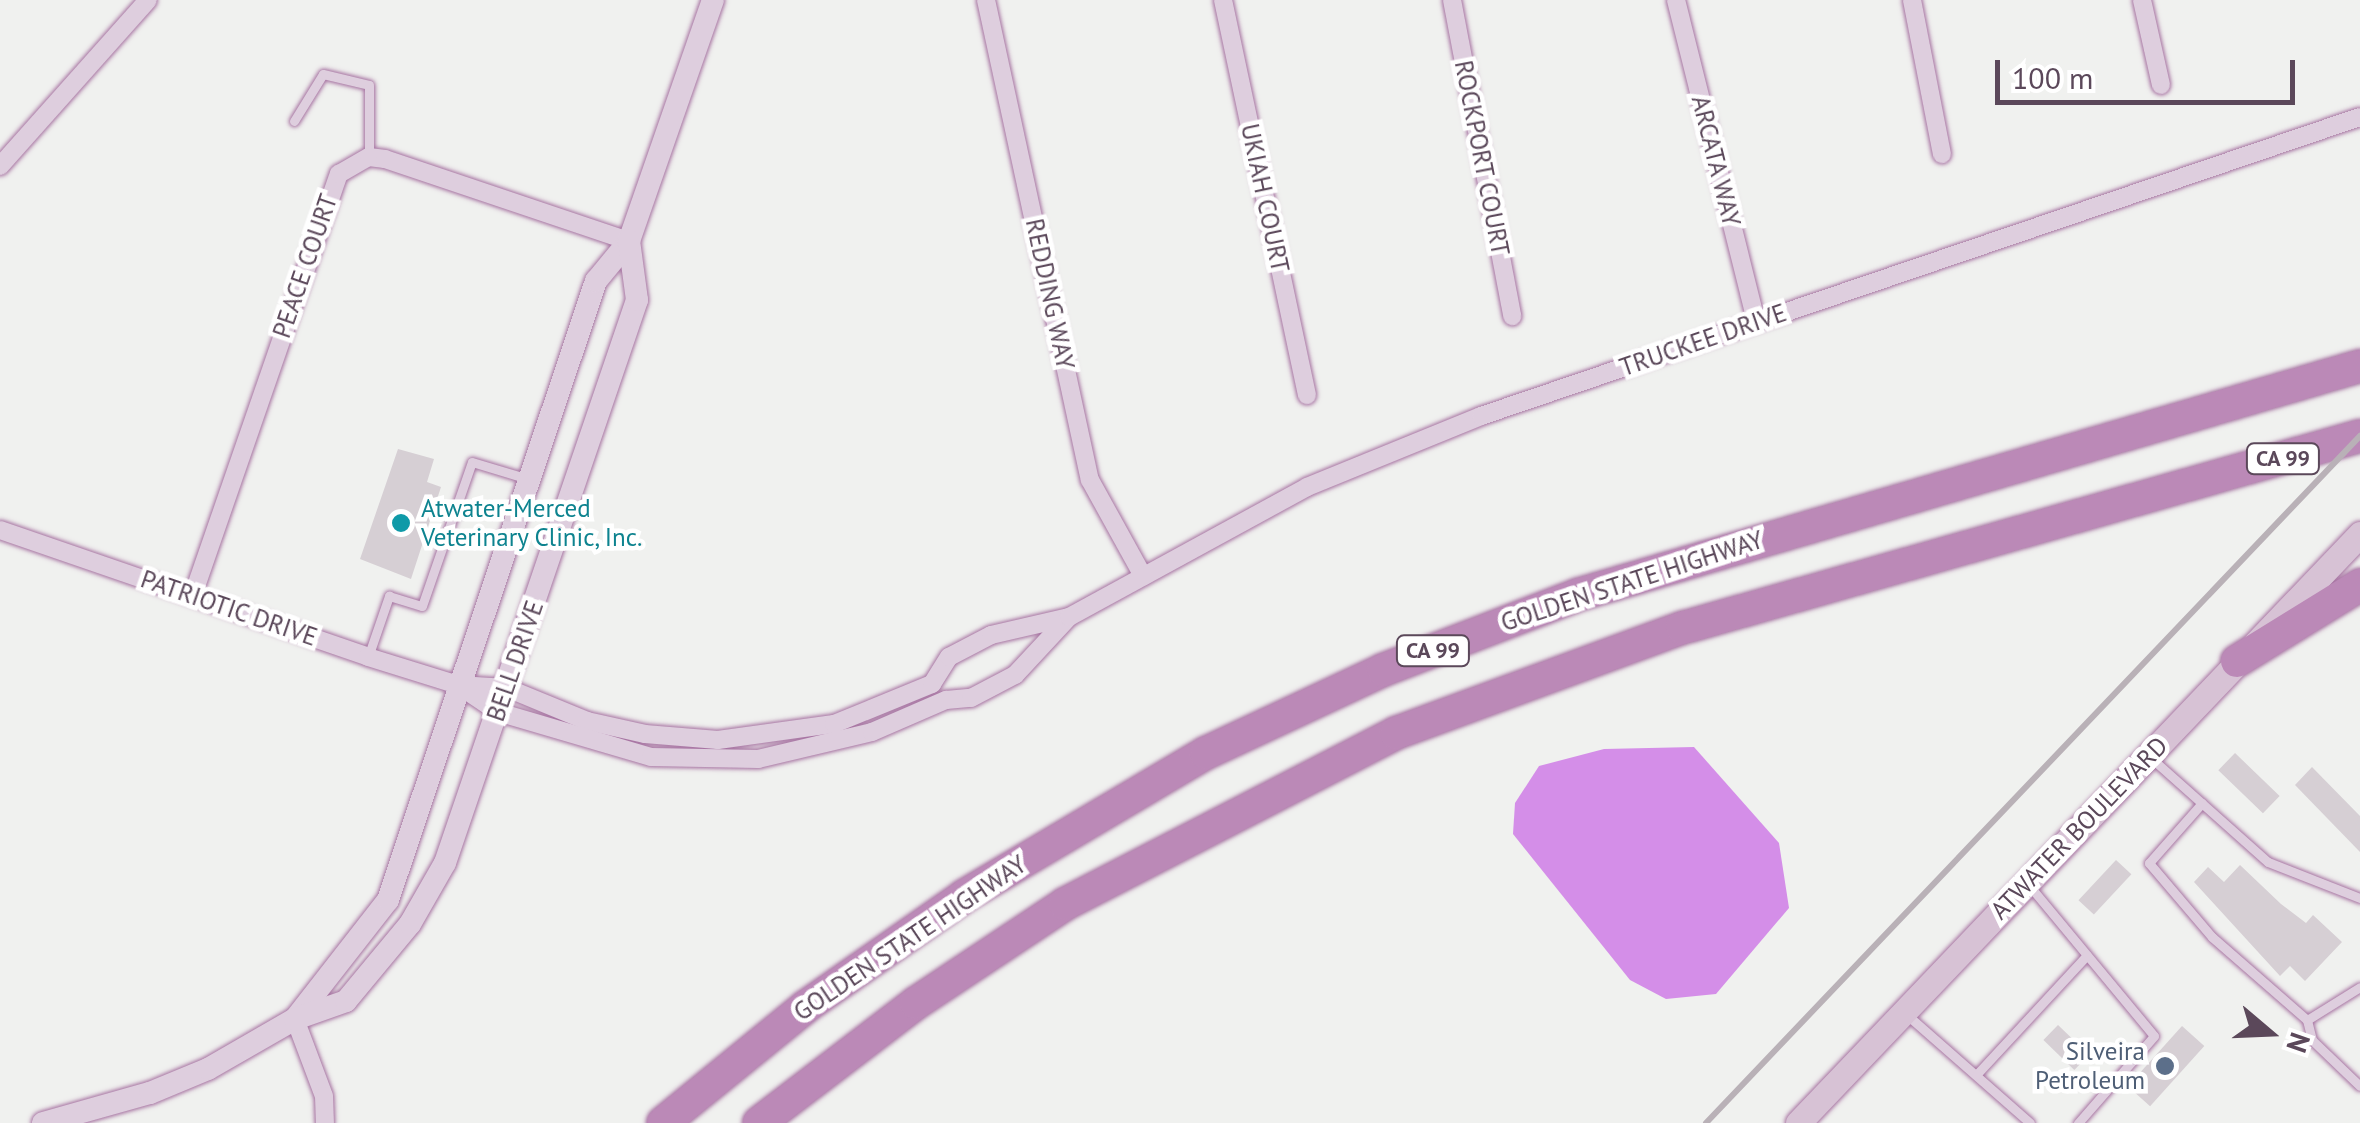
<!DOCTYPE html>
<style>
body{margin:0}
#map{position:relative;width:2360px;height:1123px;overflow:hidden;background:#f0f1ef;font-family:"PT Sans",sans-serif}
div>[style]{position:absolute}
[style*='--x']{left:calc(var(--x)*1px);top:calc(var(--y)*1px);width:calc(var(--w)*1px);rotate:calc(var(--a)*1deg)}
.water>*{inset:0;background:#d48ee8}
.building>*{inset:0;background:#d6cfd4;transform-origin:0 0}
.roads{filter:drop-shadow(0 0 2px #a774a2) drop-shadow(0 0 2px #a774a2)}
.service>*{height:9px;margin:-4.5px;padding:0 4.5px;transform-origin:4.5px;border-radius:4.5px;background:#decede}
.minor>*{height:18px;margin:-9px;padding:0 9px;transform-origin:9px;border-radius:9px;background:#decede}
.tertiary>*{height:22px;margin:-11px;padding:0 11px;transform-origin:11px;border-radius:11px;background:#decede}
.secondary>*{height:25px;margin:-12.5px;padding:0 12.5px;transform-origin:12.5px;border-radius:12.5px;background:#d7c2d5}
.motorway>*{height:32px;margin:-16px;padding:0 16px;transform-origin:16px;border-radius:16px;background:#bb89b7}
.rail>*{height:6px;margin:-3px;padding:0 3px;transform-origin:3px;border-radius:3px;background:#b9b1b7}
.dots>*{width:28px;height:28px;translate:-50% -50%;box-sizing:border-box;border:5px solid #fff;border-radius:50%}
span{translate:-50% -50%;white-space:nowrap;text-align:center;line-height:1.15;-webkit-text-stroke:9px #fff;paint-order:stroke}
.shield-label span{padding:2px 8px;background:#fff;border:2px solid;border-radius:8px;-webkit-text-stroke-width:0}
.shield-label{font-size:22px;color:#5b485a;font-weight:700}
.street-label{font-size:25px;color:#5b485a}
.culture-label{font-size:25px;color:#0d838f}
.left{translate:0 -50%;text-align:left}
.service-label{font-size:25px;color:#4e5e75}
.right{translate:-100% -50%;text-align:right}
.north{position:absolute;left:2220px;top:983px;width:100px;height:100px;-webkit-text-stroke:8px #fff;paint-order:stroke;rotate:109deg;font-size:28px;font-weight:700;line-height:40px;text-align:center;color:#5b485a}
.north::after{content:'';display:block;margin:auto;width:35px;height:45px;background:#5b485a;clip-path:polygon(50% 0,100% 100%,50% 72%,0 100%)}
.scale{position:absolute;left:1995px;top:60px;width:300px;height:45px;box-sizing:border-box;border:5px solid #5b485a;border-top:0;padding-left:12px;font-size:30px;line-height:35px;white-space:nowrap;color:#5b485a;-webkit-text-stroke:8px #fff;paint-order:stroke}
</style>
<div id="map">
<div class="water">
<i style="clip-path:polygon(1694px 747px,1779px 843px,1789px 908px,1716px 994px,1666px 999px,1630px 980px,1513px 834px,1515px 803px,1539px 766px,1604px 749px)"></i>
</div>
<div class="building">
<i style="clip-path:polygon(398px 449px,434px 459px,427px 482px,441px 487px,411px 579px,360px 559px)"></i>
<i style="left:2235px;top:753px;width:62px;height:24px;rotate:44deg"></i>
<i style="clip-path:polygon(2312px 767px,2360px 816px,2360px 852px,2295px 785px)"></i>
<i style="left:2116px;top:860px;width:21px;height:55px;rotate:43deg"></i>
<i style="clip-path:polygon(2240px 865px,2281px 904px,2306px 923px,2313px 915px,2342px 942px,2305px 981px,2290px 966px,2280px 976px,2194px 882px,2208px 867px,2224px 882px)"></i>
<i style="left:2058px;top:1025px;width:43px;height:21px;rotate:44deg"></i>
<i style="left:2182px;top:1026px;width:30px;height:81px;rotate:42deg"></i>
</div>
<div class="roads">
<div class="service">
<i style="--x:294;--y:121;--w:55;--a:-58.3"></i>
<i style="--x:323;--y:74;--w:47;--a:13.4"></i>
<i style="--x:369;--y:85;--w:72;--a:90"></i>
<i style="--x:368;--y:657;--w:65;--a:-71"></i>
<i style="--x:389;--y:596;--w:34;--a:17"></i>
<i style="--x:422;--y:606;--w:152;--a:-70.9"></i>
<i style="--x:472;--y:462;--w:55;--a:16.8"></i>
<i style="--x:2150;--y:757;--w:158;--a:41.7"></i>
<i style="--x:2268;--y:862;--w:99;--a:21.4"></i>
<i style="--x:2202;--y:803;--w:80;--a:131.5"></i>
<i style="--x:2149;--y:863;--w:97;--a:49.6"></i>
<i style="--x:2212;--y:937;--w:126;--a:41.1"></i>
<i style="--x:2307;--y:1020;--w:62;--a:-31.9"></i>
<i style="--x:2028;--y:884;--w:197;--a:50.3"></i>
<i style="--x:2154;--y:1036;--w:116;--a:131.1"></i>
<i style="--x:1906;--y:1014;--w:165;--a:41.3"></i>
<i style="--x:2307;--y:1020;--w:21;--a:76"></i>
<i style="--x:2312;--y:1040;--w:66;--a:43.8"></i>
<i style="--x:1976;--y:1075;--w:163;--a:-47.2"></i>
</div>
<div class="minor">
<i style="--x:986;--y:0;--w:491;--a:77.8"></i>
<i style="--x:1090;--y:480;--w:110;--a:61.1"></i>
<i style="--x:1223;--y:0;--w:404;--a:78"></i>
<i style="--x:1452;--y:0;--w:322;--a:79.2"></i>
<i style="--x:1676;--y:0;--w:332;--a:76"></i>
<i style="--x:1912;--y:0;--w:157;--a:79"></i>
<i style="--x:2142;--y:0;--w:87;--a:77.4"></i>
<i style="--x:0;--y:166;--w:222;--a:-48.3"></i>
<i style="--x:0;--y:530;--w:389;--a:19"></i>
<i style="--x:368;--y:657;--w:94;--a:17.3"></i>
<i style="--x:458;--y:685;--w:49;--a:3.5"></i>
<i style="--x:507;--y:688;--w:87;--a:22.4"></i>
<i style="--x:587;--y:721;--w:59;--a:12.6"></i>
<i style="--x:645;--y:734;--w:73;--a:4.7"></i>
<i style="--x:718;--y:740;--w:117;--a:-7.9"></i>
<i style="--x:834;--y:724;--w:106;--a:-22.2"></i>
<i style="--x:932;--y:684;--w:32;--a:-58"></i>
<i style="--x:949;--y:657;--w:47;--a:-27.6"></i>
<i style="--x:991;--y:635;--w:80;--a:-13"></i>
<i style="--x:193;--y:595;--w:446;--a:-70.9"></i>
<i style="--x:339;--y:174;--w:34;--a:-30"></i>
<i style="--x:369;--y:157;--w:16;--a:7"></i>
<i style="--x:385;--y:159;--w:257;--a:18.6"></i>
<i style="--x:458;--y:685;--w:48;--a:34"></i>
<i style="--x:498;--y:712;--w:159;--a:16.4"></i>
<i style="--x:651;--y:757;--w:107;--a:1.1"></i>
<i style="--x:758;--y:759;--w:117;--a:-13.3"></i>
<i style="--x:872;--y:732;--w:81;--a:-23.4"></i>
<i style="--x:946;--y:700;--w:25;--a:-5"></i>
<i style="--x:971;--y:698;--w:50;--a:-27.6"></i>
<i style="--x:1015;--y:675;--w:79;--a:-47"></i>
<i style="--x:1069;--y:617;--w:271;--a:-28.6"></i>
<i style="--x:1307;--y:487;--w:188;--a:-22.2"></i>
<i style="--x:1481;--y:416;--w:928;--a:-18.79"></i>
<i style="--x:295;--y:1019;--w:82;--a:69.4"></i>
<i style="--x:324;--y:1096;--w:27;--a:88"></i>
</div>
<div class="tertiary">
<i style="--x:295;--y:1019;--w:151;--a:-52"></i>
<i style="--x:388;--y:900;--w:653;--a:-71.43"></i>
<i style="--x:596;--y:281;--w:52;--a:-50.5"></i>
<i style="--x:629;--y:241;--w:255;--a:-70.8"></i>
<i style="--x:43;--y:1123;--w:111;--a:-15.7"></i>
<i style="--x:150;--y:1093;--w:63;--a:-22.5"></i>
<i style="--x:208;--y:1069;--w:100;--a:-29.9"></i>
<i style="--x:295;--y:1019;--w:54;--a:-19.4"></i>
<i style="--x:346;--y:1001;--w:100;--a:-50.3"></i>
<i style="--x:410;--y:924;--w:70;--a:-60.2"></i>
<i style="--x:445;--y:863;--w:595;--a:-71.17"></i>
<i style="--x:637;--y:300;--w:60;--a:-97.7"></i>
</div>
<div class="secondary">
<i style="--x:1798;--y:1123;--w:814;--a:-46.34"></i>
</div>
<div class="motorway">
<i style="--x:2237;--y:661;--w:145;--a:-31.7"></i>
<i style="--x:663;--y:1123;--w:183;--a:-39.2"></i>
<i style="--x:805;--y:1007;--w:194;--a:-34.9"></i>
<i style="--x:964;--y:896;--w:281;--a:-30.6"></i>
<i style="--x:1206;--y:753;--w:195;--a:-25.1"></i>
<i style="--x:1383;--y:670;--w:208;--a:-21.1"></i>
<i style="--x:1577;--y:595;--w:816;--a:-16.3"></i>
<i style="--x:759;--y:1123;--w:198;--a:-37.4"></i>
<i style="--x:916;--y:1003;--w:179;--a:-33.6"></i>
<i style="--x:1065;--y:904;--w:373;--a:-27.3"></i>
<i style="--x:1396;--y:733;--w:305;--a:-20.2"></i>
<i style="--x:1682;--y:628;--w:705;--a:-15.81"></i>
</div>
</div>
<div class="rail">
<i style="--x:1706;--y:1123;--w:949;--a:-46.41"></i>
</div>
<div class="dots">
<i style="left:401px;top:523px;background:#0f9aa8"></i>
<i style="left:2165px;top:1066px;background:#5c6f8a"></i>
</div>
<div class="shield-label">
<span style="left:2283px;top:459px">CA 99</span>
<span style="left:1433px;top:651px">CA 99</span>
</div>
<div class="street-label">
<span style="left:1482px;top:158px;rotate:79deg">ROCKPORT COURT</span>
<span style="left:1716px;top:161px;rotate:76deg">ARCATA WAY</span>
<span style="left:1265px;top:198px;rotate:78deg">UKIAH COURT</span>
<span style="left:305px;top:266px;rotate:-71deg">PEACE COURT</span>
<span style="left:1050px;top:294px;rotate:78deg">REDDING WAY</span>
<span style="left:1703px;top:340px;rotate:-19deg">TRUCKEE DRIVE</span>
<span style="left:1632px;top:581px;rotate:-18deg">GOLDEN STATE HIGHWAY</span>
<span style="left:229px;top:608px;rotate:19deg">PATRIOTIC DRIVE</span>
<span style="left:515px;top:661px;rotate:-71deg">BELL DRIVE</span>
<span style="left:2079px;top:828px;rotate:-46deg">ATWATER BOULEVARD</span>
<span style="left:910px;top:938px;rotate:-34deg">GOLDEN STATE HIGHWAY</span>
</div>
<div class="culture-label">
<span class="left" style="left:421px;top:523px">Atwater-Merced<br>Veterinary Clinic, Inc.</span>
</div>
<div class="service-label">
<span class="right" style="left:2145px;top:1066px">Silveira<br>Petroleum</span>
</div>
<div class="north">N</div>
<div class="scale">100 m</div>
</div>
